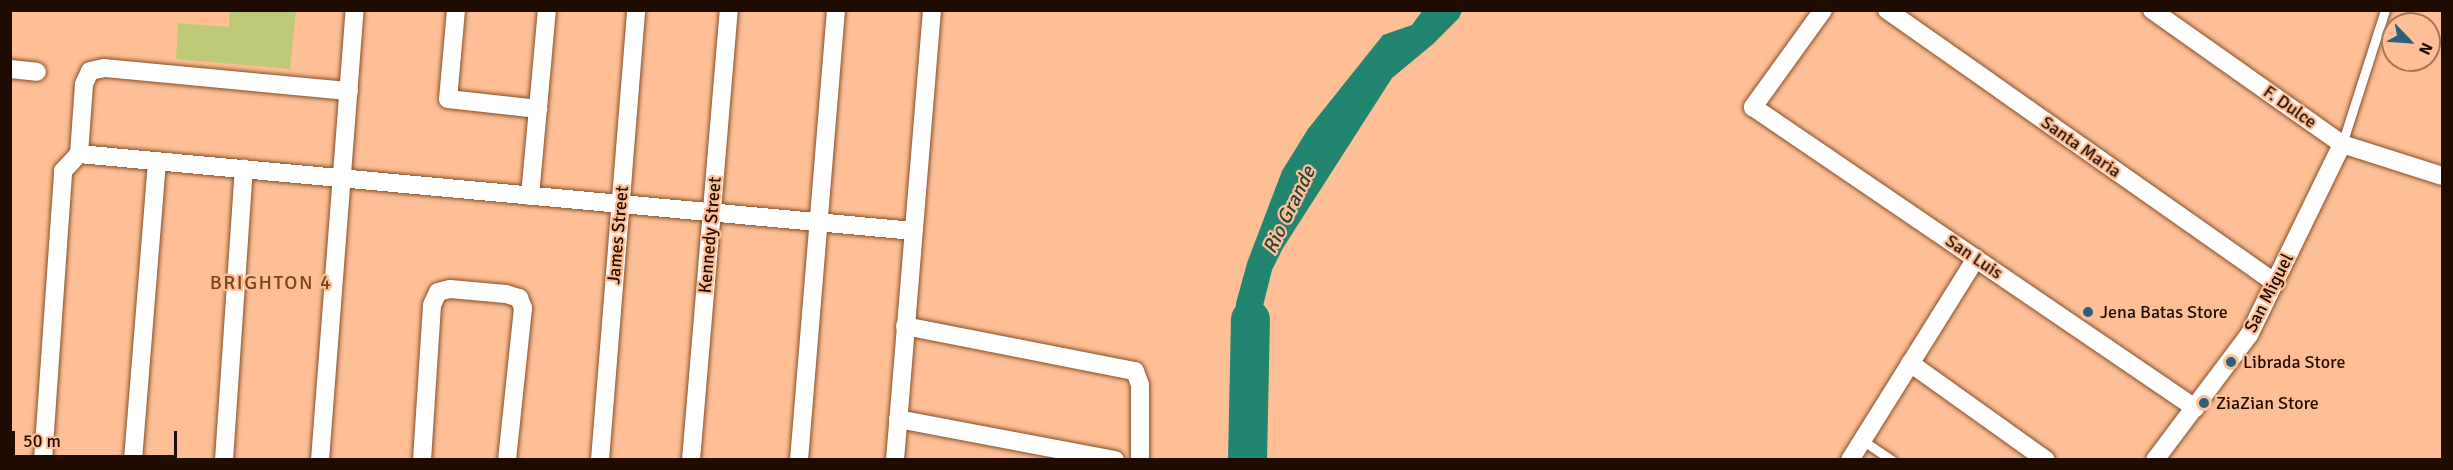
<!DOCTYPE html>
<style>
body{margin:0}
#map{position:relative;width:2453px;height:470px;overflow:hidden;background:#febf96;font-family:Signika,sans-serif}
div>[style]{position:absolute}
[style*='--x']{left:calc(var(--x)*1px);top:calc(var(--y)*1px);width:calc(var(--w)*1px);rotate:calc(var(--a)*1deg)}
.green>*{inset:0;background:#bec977}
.water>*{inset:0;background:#228570}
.river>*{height:39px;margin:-19.5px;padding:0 19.5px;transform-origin:19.5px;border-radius:19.5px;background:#228570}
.roads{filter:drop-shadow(0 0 2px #854f27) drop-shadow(0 0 2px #854f27)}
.service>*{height:9px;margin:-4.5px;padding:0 4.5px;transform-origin:4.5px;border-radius:4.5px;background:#fff}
.minor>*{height:18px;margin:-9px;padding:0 9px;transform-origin:9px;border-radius:9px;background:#fff}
.dots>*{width:16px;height:16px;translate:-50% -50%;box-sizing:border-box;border:3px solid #febf96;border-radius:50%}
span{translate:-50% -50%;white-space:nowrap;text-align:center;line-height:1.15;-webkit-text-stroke:4.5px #febf96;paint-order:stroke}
.street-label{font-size:18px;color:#200b00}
.poi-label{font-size:18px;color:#200b00}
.left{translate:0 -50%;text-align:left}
.water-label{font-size:20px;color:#27443c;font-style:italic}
.neighbourhood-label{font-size:20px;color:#7a451d;letter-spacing:1.5px}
.frame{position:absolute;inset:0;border:12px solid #200b00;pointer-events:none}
.north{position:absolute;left:2381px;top:12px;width:60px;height:60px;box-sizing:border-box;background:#febf96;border:2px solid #a5775a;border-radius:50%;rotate:115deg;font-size:16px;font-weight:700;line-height:24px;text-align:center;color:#200b00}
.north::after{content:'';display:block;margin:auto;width:21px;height:27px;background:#2b5f7b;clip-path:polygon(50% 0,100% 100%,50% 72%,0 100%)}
.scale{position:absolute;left:12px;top:431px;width:165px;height:27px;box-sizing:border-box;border:3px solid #200b00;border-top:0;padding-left:8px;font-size:18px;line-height:21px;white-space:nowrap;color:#200b00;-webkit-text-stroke:4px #febf96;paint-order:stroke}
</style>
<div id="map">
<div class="green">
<i style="clip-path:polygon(229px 11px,296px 11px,290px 69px,176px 59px,178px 23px,229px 27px)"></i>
</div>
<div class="water">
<i style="clip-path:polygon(1423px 10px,1462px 11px,1459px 18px,1433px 44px,1392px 78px,1283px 248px,1272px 270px,1260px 318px,1262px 372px,1233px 368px,1236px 303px,1247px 263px,1282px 171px,1308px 129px,1383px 35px,1412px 25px)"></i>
</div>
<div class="river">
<i style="--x:1247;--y:460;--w:141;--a:-88.8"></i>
</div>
<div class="roads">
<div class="service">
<i style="--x:2342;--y:144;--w:141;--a:-72.2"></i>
<i style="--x:1862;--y:440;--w:36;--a:34"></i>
</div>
<div class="minor">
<i style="--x:456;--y:10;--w:89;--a:95.1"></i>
<i style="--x:448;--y:99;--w:91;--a:6.3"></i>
<i style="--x:1823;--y:10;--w:120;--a:125.8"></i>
<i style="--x:1753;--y:107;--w:535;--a:34.25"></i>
<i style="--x:1887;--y:10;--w:475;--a:35.1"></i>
<i style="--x:2152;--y:10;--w:232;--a:35.2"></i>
<i style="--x:2342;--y:144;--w:105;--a:17.7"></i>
<i style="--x:10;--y:69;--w:27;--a:6"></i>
<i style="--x:79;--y:154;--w:838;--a:5.27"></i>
<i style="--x:530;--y:196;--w:187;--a:-84.8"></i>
<i style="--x:905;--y:326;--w:234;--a:11.1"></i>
<i style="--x:1135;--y:371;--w:15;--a:70"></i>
<i style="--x:1140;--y:385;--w:75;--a:90"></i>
<i style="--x:1910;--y:363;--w:167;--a:35.5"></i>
<i style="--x:898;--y:419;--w:221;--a:10.7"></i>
<i style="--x:43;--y:460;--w:290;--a:-86"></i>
<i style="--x:63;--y:171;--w:23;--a:-47"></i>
<i style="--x:79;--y:154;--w:70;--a:-85.9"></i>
<i style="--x:84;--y:84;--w:14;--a:-65"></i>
<i style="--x:90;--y:71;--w:14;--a:-12"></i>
<i style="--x:104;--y:68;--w:246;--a:5.4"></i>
<i style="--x:133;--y:460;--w:300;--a:-85.4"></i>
<i style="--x:224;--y:460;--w:292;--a:-86.1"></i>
<i style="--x:320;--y:460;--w:451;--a:-85.6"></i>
<i style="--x:422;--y:460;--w:155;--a:-86.3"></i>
<i style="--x:432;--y:305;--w:14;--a:-65"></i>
<i style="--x:438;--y:292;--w:12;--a:-14"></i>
<i style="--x:450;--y:289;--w:56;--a:5.1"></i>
<i style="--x:506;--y:294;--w:14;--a:17"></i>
<i style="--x:519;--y:298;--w:11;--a:68"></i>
<i style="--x:523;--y:308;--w:153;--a:96"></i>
<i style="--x:600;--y:460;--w:451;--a:-85.4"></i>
<i style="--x:691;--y:460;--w:452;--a:-85.2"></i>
<i style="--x:799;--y:460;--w:452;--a:-85.3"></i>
<i style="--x:895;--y:460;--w:452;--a:-85.3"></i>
<i style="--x:1850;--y:460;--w:238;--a:-58"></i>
<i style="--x:2155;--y:460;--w:156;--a:-53.1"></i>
<i style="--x:2249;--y:335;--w:212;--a:-64"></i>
</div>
</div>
<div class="dots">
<i style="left:2088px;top:312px;background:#2b5f7b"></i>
<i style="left:2231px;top:362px;background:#2b5f7b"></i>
<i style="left:2204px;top:403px;background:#2b5f7b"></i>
</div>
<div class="street-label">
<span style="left:2290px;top:107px;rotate:35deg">F. Dulce</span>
<span style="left:2081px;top:147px;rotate:35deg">Santa Maria</span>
<span style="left:618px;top:235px;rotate:-85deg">James Street</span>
<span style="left:710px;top:235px;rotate:-85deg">Kennedy Street</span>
<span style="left:1974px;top:257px;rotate:34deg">San Luis</span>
<span style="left:2269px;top:293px;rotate:-63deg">San Miguel</span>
</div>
<div class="poi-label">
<span class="left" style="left:2100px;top:312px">Jena Batas Store</span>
<span class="left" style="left:2243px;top:362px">Librada Store</span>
<span class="left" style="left:2216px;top:403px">ZiaZian Store</span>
</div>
<div class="water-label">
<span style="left:1289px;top:210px;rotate:-64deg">Rio Grande</span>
</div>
<div class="neighbourhood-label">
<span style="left:271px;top:282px">BRIGHTON 4</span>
</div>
<div class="frame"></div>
<div class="north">N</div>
<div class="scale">50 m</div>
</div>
